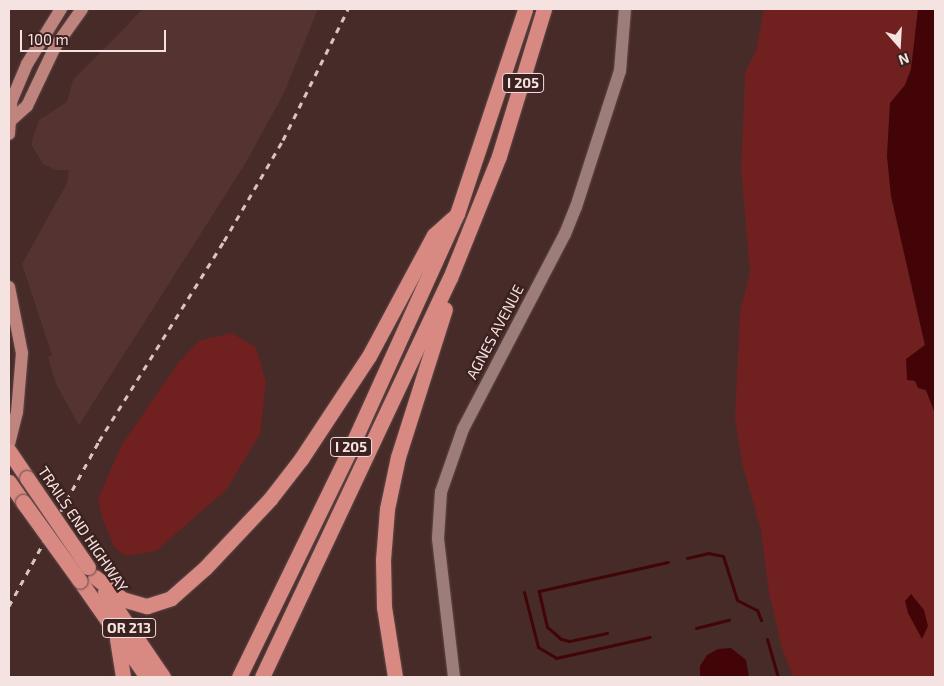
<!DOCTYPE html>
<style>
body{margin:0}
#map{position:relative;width:944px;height:686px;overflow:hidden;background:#462b29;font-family:"Exo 2",sans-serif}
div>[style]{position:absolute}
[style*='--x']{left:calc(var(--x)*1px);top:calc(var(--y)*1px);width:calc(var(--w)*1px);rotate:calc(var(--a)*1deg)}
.built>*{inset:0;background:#543330}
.green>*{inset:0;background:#70201f}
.water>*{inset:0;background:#420407}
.stream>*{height:3px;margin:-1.5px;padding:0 1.5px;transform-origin:1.5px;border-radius:1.5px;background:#420407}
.roads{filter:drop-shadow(0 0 1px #604947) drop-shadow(0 0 1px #604947)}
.minor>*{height:12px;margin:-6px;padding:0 6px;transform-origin:6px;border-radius:6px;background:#9d7d79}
.major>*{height:12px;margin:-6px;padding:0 6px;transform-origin:6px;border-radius:6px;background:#c0847e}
.highway>*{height:15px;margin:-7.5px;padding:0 7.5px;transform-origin:7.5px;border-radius:7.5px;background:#d78982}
.rail>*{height:3px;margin-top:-1.5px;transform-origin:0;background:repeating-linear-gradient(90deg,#d8c4c2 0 6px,transparent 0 12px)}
.bridges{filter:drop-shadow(0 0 1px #604947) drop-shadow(0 0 1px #604947)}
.highway-bridge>*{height:15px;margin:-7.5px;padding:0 7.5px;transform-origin:7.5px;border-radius:7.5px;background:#d78982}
span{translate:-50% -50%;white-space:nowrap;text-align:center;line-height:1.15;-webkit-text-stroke:4.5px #3b211f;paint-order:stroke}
.shield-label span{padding:1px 4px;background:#3b211f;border:1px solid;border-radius:4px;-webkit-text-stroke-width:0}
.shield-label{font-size:14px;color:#f5e3e1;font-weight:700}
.street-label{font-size:15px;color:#f5e3e1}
.frame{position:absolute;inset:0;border:10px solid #f5e3e1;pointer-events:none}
.north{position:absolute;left:874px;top:20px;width:50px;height:50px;-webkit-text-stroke:4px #3b211f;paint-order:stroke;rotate:161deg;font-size:14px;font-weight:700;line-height:20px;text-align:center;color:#f5e3e1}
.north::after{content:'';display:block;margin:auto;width:18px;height:22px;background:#f5e3e1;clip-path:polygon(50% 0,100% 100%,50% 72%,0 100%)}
.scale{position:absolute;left:20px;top:30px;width:146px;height:22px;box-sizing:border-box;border:2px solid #f5e3e1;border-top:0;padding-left:6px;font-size:15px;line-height:18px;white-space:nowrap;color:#f5e3e1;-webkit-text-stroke:4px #3b211f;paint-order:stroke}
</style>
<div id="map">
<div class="built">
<i style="clip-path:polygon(143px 9px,318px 9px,284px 93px,245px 164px,79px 425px,56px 384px,48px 357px,52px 355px,22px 264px,67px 183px,69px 170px,56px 170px,43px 164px,31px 144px,39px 120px,67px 102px,73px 80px)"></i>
</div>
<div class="green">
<i style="clip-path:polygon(764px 9px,918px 9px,911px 69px,905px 85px,890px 103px,887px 156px,891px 196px,925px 346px,915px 381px,932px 399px,935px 414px,935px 677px,793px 677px,782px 648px,769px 593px,761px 530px,742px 463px,735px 418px,740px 313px,750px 273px,741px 169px,745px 72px,756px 51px)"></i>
<i style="clip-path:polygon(231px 333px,256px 347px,266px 382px,260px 434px,227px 489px,156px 551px,126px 556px,115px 548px,102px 518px,98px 499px,121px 446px,179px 362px,199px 341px)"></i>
</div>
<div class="water">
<i style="clip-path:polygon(918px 9px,935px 9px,935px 414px,926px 390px,918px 388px,915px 381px,907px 380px,906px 359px,925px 345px,891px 196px,887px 156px,890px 103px,905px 85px,911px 69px)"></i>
<i style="clip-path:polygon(911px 594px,924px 610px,928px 626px,922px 639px,908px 613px,905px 601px)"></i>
<i style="clip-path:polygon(731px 648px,746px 660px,749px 677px,700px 677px,700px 666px,707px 655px,718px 649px)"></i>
</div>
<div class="stream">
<i style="--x:687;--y:558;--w:22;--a:-13"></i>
<i style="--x:708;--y:553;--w:15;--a:11"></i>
<i style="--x:723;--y:556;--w:46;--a:72.3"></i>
<i style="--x:737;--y:600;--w:22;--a:27"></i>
<i style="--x:757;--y:610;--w:11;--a:68"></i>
<i style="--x:524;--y:592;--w:57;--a:75.7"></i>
<i style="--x:538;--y:647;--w:21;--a:31"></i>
<i style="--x:556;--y:658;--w:96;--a:-12.6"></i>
<i style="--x:696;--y:628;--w:34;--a:-14"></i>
<i style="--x:607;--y:633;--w:39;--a:168"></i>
<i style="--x:569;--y:641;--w:8;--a:-166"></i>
<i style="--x:561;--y:639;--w:18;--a:-139"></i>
<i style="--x:547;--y:627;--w:37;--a:-103"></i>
<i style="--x:539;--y:591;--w:132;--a:-12.7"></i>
<i style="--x:767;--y:639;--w:40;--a:74"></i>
</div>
<div class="roads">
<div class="minor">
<i style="--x:454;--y:677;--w:140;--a:-96.6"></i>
<i style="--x:438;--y:538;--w:46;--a:-86.3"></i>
<i style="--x:441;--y:492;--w:67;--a:-70.8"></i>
<i style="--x:463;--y:429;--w:220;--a:-62.4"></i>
<i style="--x:565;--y:234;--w:29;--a:-68"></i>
<i style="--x:576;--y:207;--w:143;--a:-72.1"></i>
<i style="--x:620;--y:71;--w:62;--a:-85.4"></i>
</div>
<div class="major">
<i style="--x:9;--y:122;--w:24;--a:-42"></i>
<i style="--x:27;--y:106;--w:65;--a:-64.6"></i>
<i style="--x:55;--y:47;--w:47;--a:-54.6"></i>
<i style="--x:9;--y:134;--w:32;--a:-86"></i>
<i style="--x:11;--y:102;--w:41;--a:-67.2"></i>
<i style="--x:27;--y:64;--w:65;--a:-58.3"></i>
<i style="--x:9;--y:287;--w:67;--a:78.9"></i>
<i style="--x:22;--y:353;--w:59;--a:94.8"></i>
<i style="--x:17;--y:412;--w:32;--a:104"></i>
</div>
<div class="highway">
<i style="--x:9;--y:451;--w:32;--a:56"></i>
<i style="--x:9;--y:482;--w:24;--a:55"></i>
<i style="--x:95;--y:577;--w:35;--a:39"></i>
<i style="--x:122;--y:599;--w:26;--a:16"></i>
<i style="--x:147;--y:606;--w:25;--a:-18"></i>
<i style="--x:171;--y:598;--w:45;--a:-41.4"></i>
<i style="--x:205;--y:568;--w:95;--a:-46.7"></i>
<i style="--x:270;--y:499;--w:51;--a:-52.2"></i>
<i style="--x:301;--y:459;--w:123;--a:-56.6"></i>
<i style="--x:369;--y:356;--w:137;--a:-61.8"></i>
<i style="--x:434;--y:235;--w:25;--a:-42"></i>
<i style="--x:80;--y:581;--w:117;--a:55.1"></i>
<i style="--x:105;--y:592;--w:103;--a:55.7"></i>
<i style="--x:117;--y:639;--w:38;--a:81"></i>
<i style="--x:239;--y:677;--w:258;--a:-64"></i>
<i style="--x:352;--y:445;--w:254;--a:-65.6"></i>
<i style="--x:457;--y:214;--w:216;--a:-71.6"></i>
<i style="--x:262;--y:677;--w:441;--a:-64.8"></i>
<i style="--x:450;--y:278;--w:131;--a:-68.1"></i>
<i style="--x:499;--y:156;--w:154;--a:-73"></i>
<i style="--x:395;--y:677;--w:71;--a:-98.9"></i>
<i style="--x:384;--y:607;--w:47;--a:-91.2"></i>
<i style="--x:383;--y:560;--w:51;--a:-85.5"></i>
<i style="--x:387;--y:509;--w:53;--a:-78.1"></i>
<i style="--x:398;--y:457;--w:155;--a:-72.4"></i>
</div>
</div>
<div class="rail">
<i style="--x:9;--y:606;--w:188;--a:-61.4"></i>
<i style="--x:99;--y:441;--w:236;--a:-58"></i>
<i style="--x:224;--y:241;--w:117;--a:-59.7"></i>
<i style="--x:283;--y:140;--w:146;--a:-63.6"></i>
</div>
<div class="bridges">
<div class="highway-bridge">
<i style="--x:27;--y:478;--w:108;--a:55.6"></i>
<i style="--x:23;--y:502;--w:97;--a:54.2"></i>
</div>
</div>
<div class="shield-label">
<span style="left:523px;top:83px">I 205</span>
<span style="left:351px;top:447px">I 205</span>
<span style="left:129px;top:628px">OR 213</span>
</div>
<div class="street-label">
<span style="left:495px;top:332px;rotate:-62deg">AGNES AVENUE</span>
<span style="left:83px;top:529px;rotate:56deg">TRAILS END HIGHWAY</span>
</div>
<div class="frame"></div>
<div class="north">N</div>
<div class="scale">100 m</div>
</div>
